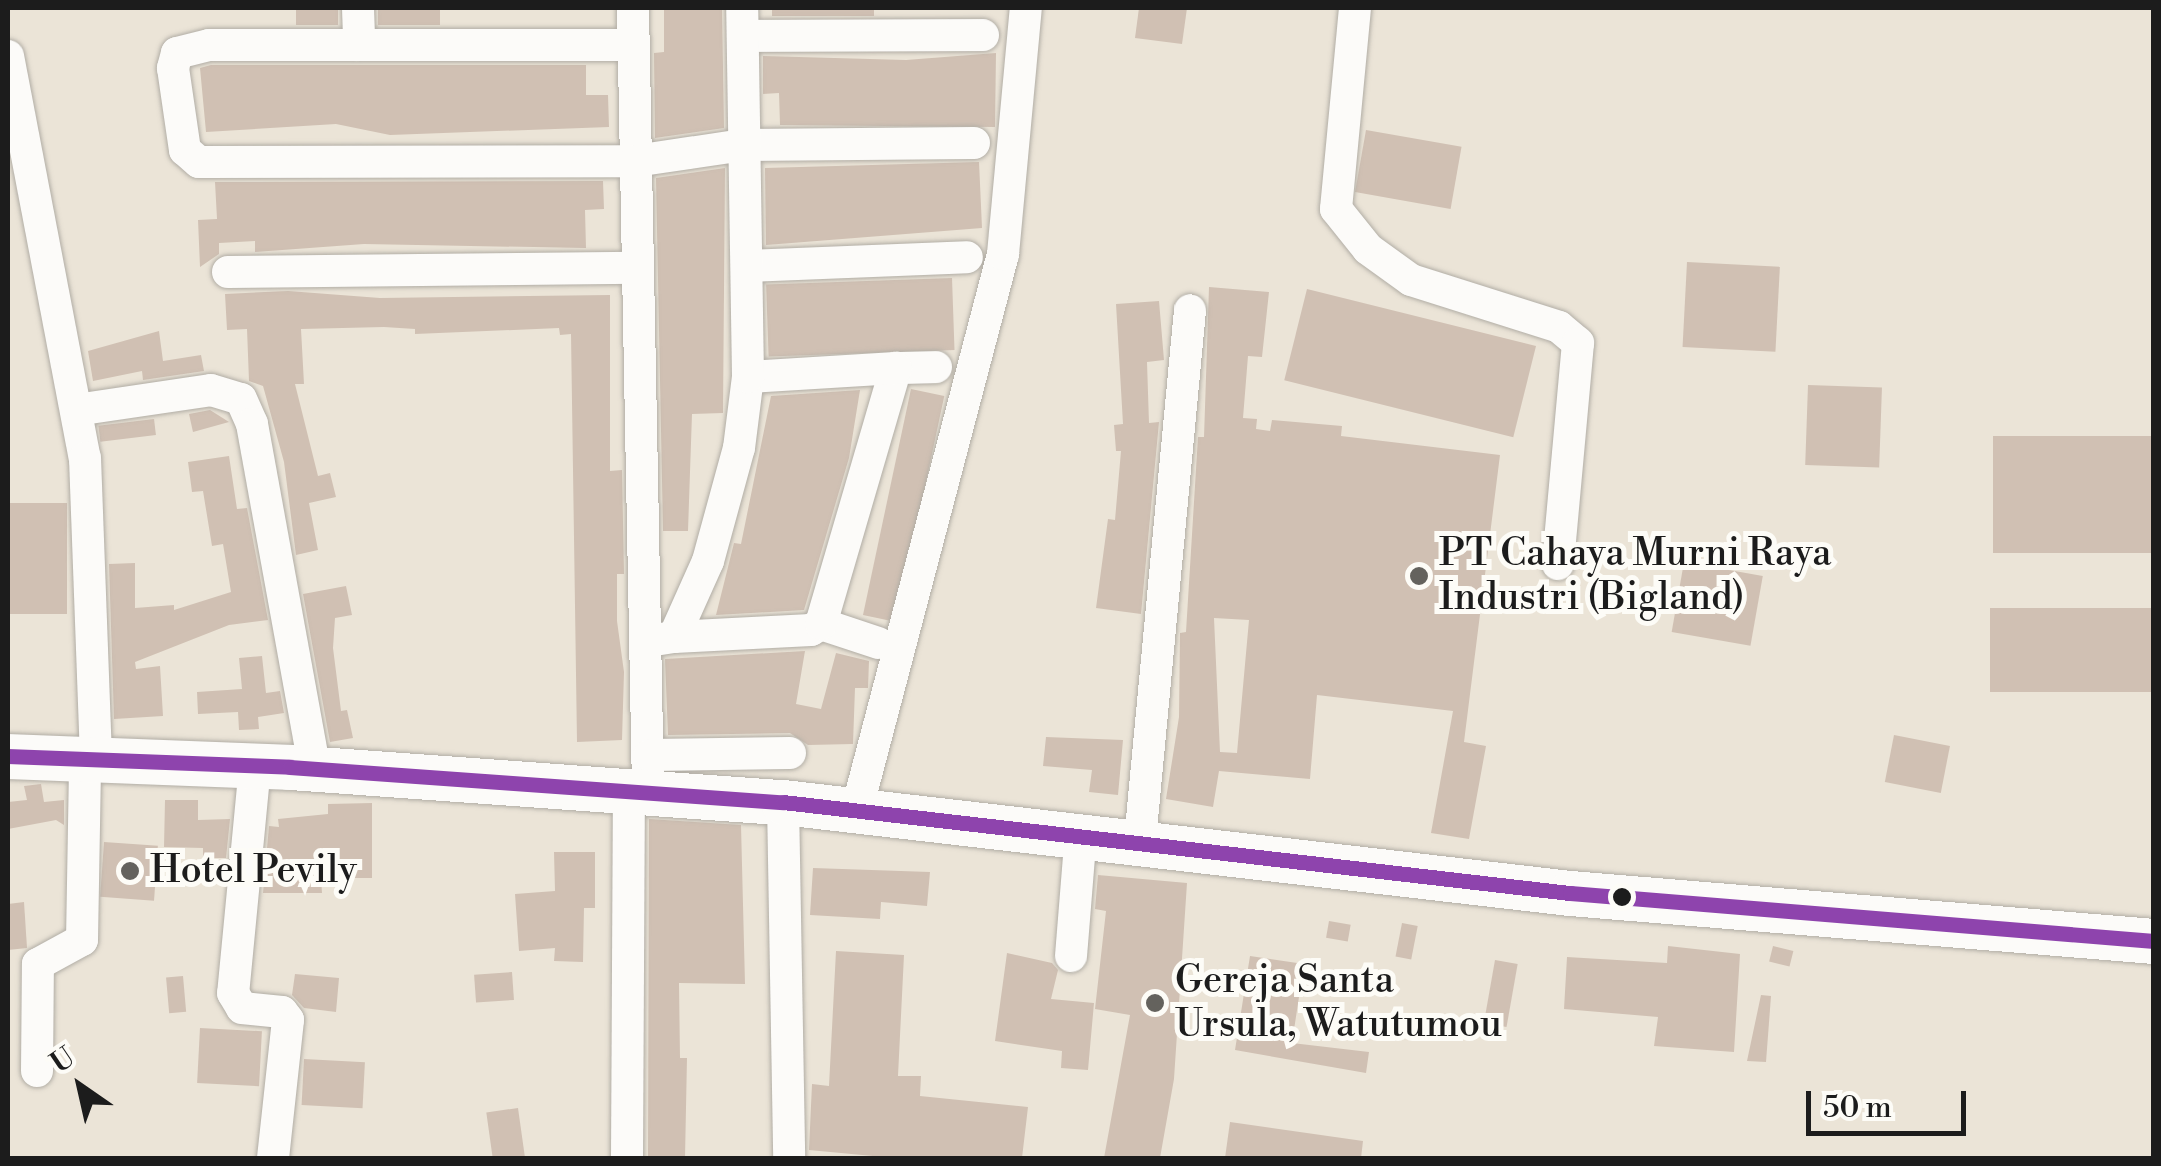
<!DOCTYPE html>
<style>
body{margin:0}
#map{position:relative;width:2161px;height:1166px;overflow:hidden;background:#ebe4d7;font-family:"Libre Bodoni",serif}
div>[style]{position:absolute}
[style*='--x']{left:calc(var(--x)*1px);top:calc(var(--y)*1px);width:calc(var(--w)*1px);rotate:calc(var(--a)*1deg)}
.building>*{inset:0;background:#d0c0b3;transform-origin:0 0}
.roads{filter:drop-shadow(0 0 2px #b1ada5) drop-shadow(0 0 2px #b1ada5)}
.minor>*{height:32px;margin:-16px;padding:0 16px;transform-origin:16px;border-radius:16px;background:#fcfbf9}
.highway>*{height:45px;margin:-22.5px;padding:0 22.5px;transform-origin:22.5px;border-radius:22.5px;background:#fcfbf9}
.bus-1>*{height:15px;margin:-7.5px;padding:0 7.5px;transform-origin:7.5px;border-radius:7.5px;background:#8e44ad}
.dots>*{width:28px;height:28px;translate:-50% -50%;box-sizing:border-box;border:5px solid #fdfcf7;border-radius:50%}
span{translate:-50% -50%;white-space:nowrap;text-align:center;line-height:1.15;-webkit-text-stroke:10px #fdfcf7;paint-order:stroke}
.poi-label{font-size:38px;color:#1c1c1c}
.left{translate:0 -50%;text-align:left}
.frame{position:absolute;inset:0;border:10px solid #1c1c1c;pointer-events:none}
.north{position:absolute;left:30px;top:1036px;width:100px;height:100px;-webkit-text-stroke:8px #fdfcf7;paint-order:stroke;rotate:326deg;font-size:28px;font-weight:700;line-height:40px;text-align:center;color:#1c1c1c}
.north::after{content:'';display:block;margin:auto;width:35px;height:45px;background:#1c1c1c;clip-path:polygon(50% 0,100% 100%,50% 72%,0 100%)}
.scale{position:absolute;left:1806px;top:1091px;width:160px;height:45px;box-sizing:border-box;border:5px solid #1c1c1c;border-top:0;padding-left:12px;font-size:30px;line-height:35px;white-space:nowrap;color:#1c1c1c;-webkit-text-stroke:8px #fdfcf7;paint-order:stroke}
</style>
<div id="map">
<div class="building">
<i style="left:296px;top:8px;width:42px;height:17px"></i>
<i style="left:378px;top:8px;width:62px;height:17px"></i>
<i style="clip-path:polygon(722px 8px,724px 128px,655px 138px,654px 53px,664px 52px,664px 10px)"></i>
<i style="left:772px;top:8px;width:102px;height:8px"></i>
<i style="clip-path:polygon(1139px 8px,1187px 8px,1182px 44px,1135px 38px)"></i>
<i style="clip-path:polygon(996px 53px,995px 127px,780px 125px,779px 93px,763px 94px,763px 56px,906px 60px)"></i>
<i style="clip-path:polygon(211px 65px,586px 65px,586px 95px,608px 95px,609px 127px,390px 135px,336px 124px,206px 132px,200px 68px)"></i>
<i style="left:1366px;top:130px;width:97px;height:63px;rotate:10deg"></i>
<i style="clip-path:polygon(979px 162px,982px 228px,766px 245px,765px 168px)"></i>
<i style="clip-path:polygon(725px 168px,723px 413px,692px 414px,688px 531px,663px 531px,656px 178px)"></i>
<i style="clip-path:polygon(603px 181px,604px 209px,585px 210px,586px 248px,364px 244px,255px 252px,255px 241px,219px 243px,219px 254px,200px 267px,198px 220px,217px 219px,215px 182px)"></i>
<i style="left:1687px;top:262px;width:93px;height:85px;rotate:3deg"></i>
<i style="left:952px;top:278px;width:72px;height:186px;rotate:88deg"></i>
<i style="clip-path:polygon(evenodd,1209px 287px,1269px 292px,1262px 357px,1248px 356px,1243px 418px,1257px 419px,1256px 429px,1270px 431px,1272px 420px,1342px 426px,1341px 436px,1500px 455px,1464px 742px,1486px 746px,1469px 839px,1431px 833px,1453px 711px,1317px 695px,1310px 779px,1219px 771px,1213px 807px,1166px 799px,1179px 717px,1180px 633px,1186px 632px,1198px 437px,1204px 437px,1209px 287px,1214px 618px,1249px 620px,1237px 753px,1220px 752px,1214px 618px)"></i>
<i style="left:1307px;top:289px;width:236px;height:94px;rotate:14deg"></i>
<i style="clip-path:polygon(288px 291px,380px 298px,610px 295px,610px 471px,622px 470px,624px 574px,617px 574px,617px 621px,624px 672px,622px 740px,577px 742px,571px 334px,560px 335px,559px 328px,415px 334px,415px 329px,384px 327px,301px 329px,304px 384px,295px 384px,318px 476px,330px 473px,336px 497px,309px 503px,318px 550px,296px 555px,284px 462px,263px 386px,249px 381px,247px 329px,227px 330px,225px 294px)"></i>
<i style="clip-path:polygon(1159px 301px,1164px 360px,1147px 362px,1149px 423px,1159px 422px,1141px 614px,1096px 608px,1108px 519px,1115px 520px,1121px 451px,1116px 451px,1114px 425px,1123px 424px,1116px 304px)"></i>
<i style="clip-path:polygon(159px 331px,163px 361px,201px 355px,204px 371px,143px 380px,142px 371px,93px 381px,88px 351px)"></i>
<i style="left:1808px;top:385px;width:74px;height:80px;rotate:2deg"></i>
<i style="left:911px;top:389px;width:34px;height:231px;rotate:12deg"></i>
<i style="clip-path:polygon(860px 390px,849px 458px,804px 610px,716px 615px,734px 543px,741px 544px,771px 396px)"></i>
<i style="clip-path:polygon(210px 410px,229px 422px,193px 432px,189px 414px)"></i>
<i style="left:154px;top:419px;width:16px;height:56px;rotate:83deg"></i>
<i style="left:2154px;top:436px;width:117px;height:161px;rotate:90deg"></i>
<i style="clip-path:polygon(229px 456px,237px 509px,247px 508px,268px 620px,229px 625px,135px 662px,136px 669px,160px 666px,163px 716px,114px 719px,109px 564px,135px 563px,135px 608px,174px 605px,174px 610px,231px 592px,223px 544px,212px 546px,203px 491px,192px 492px,188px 462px)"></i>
<i style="left:8px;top:503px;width:59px;height:111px"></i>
<i style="left:1684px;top:562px;width:80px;height:71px;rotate:10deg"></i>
<i style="clip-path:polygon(346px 586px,352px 615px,335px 618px,333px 648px,341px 711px,347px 710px,353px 738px,330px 742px,303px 594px)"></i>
<i style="left:2154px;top:608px;width:84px;height:164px;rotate:90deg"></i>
<i style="clip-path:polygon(805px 651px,796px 704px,821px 709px,836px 653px,869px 661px,868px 688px,855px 688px,853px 744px,808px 745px,790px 733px,668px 735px,665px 659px)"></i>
<i style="clip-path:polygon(262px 656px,266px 693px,280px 691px,284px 713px,258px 717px,259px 729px,239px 730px,238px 712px,198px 714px,197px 692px,242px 689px,239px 658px)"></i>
<i style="left:1894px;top:735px;width:57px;height:48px;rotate:11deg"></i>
<i style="clip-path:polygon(1046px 737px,1123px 740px,1118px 795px,1089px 792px,1092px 770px,1043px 766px)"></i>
<i style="clip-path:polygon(41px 784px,44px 802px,64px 800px,64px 825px,56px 820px,8px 829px,8px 802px,27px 800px,24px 786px)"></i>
<i style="clip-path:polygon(165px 800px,198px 800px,198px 820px,230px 819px,226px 858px,203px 858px,203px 848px,164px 847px)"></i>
<i style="clip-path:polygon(372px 803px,372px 878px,321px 878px,322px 893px,263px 893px,269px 826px,279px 827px,278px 819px,328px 814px,328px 804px)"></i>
<i style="clip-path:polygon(649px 819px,741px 825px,745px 984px,679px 983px,680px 1058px,687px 1058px,685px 1158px,648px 1158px)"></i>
<i style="left:104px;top:842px;width:54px;height:55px;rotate:4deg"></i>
<i style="clip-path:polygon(554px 852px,595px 852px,595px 908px,584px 908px,583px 962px,554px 961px,555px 948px,519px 951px,515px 894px,555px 891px)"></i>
<i style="clip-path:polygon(813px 868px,930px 872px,927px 906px,881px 902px,880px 919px,810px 915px)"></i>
<i style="clip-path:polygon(1098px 875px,1187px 883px,1174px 1079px,1160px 1158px,1104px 1158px,1130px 1015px,1095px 1009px,1106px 911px,1095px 909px)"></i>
<i style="clip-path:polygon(24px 902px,27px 948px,8px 950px,8px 904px)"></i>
<i style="left:1329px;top:921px;width:22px;height:17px;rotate:10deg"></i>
<i style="left:1402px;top:923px;width:16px;height:34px;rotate:11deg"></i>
<i style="clip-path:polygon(1668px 946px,1740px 954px,1734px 1052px,1654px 1046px,1658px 1017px,1564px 1009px,1567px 957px,1667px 963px)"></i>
<i style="left:1773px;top:946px;width:21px;height:16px;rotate:14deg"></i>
<i style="clip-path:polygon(836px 951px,904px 955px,898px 1076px,921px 1076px,920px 1096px,1028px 1107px,1022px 1158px,894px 1158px,809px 1150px,812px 1084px,829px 1086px)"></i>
<i style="clip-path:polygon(1007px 953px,1052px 963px,1058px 970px,1051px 999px,1094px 1003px,1088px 1070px,1061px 1068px,1062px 1051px,995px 1041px)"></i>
<i style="clip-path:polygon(1250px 956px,1304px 964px,1292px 1043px,1369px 1052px,1366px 1073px,1235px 1050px)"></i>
<i style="left:1495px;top:960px;width:23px;height:64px;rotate:10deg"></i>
<i style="left:512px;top:972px;width:28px;height:38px;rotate:86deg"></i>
<i style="clip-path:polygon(295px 974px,339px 978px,336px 1012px,304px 1008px,292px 995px)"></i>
<i style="left:183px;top:976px;width:36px;height:17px;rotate:85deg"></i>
<i style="clip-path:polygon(1761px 995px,1771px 996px,1766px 1062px,1747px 1061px)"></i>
<i style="left:200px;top:1028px;width:62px;height:55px;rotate:3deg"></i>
<i style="left:304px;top:1059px;width:61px;height:46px;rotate:3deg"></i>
<i style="left:518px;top:1108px;width:50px;height:32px;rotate:82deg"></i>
<i style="clip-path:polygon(1230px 1122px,1363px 1141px,1361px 1158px,1225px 1158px)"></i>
</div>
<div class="roads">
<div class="minor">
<i style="--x:358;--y:8;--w:37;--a:88"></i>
<i style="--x:633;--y:8;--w:784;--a:88.9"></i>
<i style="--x:1355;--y:8;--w:202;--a:95.4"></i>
<i style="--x:1336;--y:209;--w:51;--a:51.3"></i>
<i style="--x:1368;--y:249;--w:53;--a:35.8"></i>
<i style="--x:1411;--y:280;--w:155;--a:17.6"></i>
<i style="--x:1559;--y:327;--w:25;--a:40"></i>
<i style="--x:1578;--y:343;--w:222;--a:95.2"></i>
<i style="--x:744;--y:36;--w:239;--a:-0.2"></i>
<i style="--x:632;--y:45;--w:423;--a:180"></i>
<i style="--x:209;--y:45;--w:33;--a:166"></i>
<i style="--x:177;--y:53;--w:16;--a:105"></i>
<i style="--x:173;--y:68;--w:83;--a:81.7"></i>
<i style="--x:185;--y:150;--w:18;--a:41"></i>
<i style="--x:199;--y:162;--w:436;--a:-0.1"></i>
<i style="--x:635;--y:161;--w:110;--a:-8.4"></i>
<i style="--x:744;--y:145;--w:230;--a:-0.5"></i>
<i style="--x:8;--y:56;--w:409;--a:79.2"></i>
<i style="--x:85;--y:458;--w:302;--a:87.9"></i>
<i style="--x:747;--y:266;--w:220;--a:-2.3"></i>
<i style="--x:228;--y:272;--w:409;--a:-0.6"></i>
<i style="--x:896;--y:368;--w:40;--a:-1.4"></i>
<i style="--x:76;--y:410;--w:136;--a:-8.4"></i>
<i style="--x:211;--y:390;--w:31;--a:17"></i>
<i style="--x:241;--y:399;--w:27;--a:66"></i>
<i style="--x:252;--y:424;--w:351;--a:79.7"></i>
<i style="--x:821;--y:624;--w:60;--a:18.4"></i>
<i style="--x:674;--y:637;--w:137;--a:-2.9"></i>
<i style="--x:811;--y:630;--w:12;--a:-31"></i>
<i style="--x:821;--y:624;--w:267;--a:-73.7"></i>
<i style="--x:896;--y:368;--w:148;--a:176.5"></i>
<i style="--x:648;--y:641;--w:26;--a:-9"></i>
<i style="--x:674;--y:637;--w:83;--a:-65.9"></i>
<i style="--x:708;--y:561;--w:117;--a:-74.7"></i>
<i style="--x:739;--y:448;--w:72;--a:-82.8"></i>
<i style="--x:748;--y:377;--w:369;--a:-90.9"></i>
<i style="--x:650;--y:755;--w:140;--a:-0.8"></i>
<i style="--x:255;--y:766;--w:228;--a:95.5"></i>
<i style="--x:233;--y:993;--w:17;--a:59"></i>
<i style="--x:242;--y:1008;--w:40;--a:5.7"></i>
<i style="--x:282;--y:1012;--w:10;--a:53"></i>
<i style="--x:288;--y:1020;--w:139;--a:96.2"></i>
<i style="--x:783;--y:802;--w:356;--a:89"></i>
<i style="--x:857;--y:809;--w:574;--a:-75.26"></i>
<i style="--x:1003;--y:254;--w:247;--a:-84.7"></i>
<i style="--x:1140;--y:840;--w:532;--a:-84.61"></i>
<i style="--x:1071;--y:956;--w:123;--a:-85.4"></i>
<i style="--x:37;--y:1071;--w:107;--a:-89.5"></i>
<i style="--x:38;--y:964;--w:50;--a:-28.6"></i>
<i style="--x:82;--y:940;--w:180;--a:-89"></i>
<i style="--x:627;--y:1158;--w:367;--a:-89.7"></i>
</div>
<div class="highway">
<i style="--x:8;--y:756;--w:282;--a:2.2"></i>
<i style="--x:290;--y:767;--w:494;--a:4.1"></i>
<i style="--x:783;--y:802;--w:792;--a:6.6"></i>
<i style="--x:1570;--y:893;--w:586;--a:4.7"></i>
</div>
</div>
<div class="bus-1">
<i style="--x:8;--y:756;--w:282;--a:2.2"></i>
<i style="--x:290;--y:767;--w:494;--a:4.1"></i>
<i style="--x:783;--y:802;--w:792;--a:6.6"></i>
<i style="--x:1570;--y:893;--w:586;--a:4.7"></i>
</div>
<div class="dots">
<i style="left:1419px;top:576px;background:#64625d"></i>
<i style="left:130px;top:871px;background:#64625d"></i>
<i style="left:1622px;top:897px;background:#1c1c1c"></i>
<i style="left:1155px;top:1003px;background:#64625d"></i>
</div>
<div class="poi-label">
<span class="left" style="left:1439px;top:576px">PT Cahaya Murni Raya<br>Industri (Bigland)</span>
<span class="left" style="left:150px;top:871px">Hotel Pevily</span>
<span class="left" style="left:1175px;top:1003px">Gereja Santa<br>Ursula, Watutumou</span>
</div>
<div class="frame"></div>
<div class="north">U</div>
<div class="scale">50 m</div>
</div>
